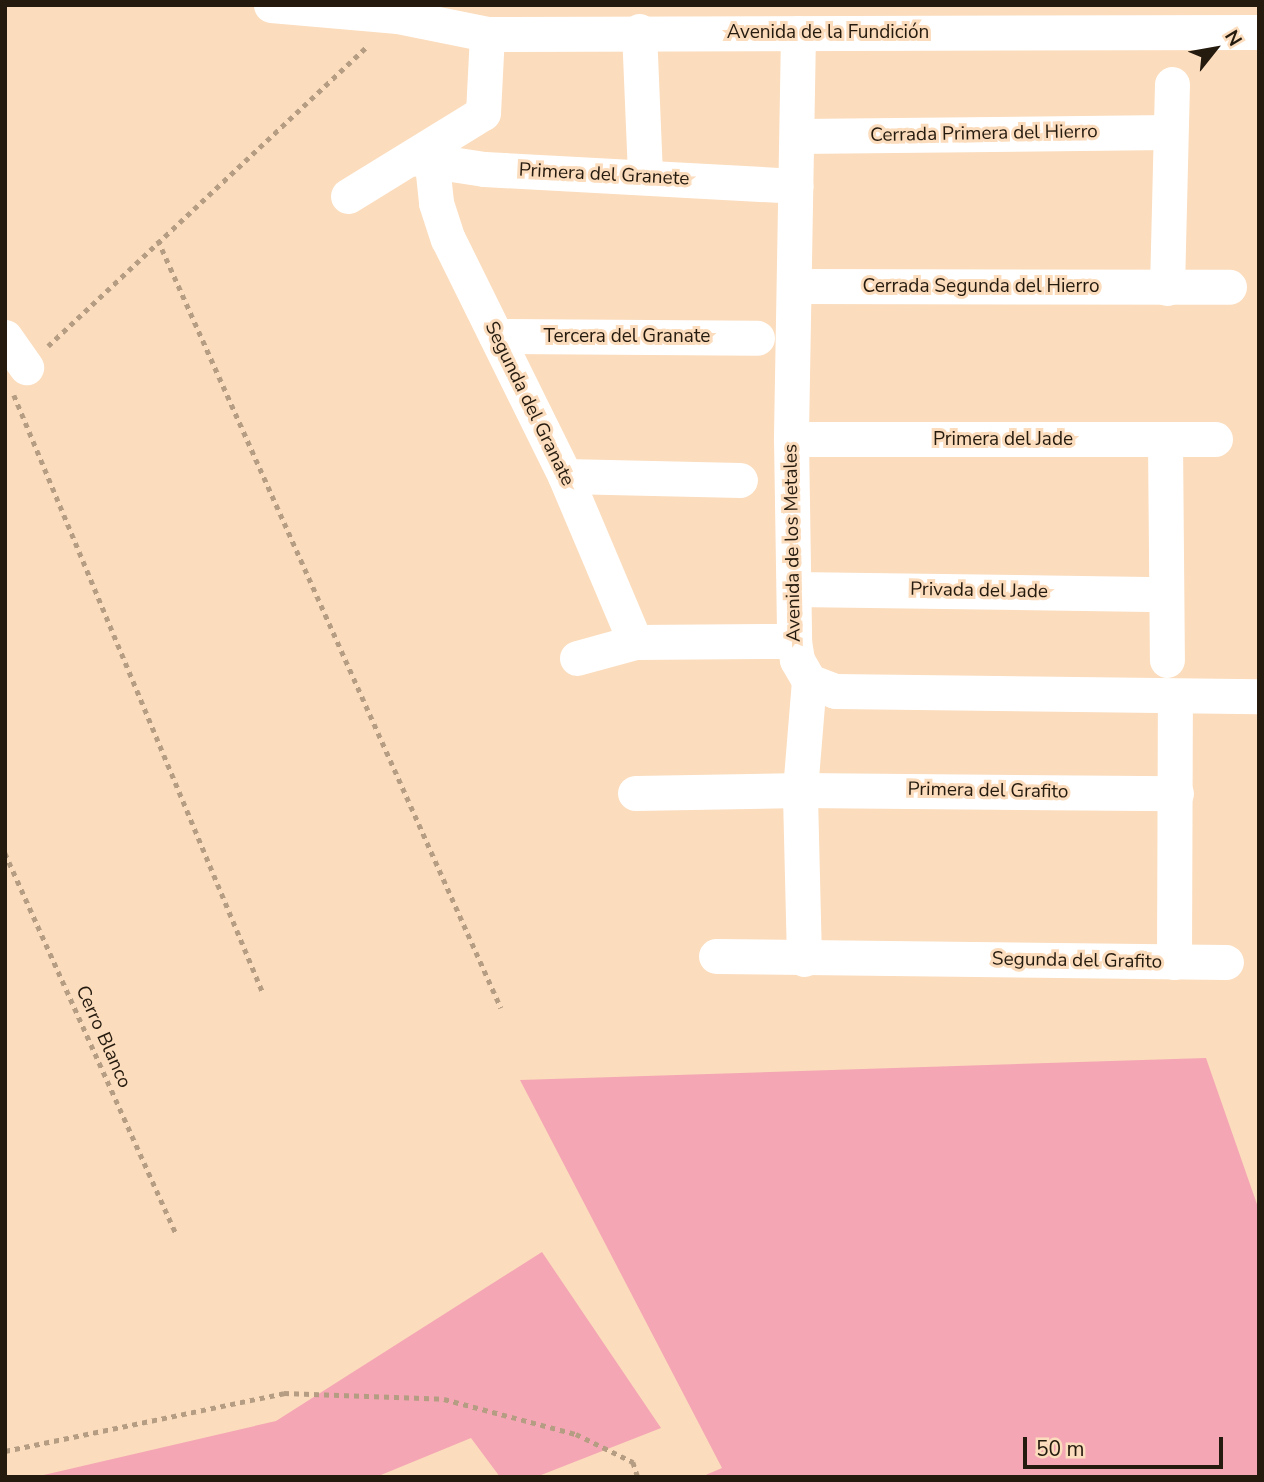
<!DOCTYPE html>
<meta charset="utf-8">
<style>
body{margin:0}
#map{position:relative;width:1264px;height:1482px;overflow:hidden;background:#fbdcbc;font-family:"Nunito Sans",sans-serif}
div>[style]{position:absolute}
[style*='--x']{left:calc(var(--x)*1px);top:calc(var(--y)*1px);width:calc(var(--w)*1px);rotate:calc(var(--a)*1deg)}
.green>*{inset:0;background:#f4a6b4}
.path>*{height:4.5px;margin-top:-2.25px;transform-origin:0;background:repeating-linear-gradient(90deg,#b59d83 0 5px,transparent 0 10px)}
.minor>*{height:35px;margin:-17.5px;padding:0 17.5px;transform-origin:17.5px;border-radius:17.5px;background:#fff}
span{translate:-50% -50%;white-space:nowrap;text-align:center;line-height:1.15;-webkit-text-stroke:6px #fbdcbc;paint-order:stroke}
.street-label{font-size:19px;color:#251a0e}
.frame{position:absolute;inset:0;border:7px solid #251a0e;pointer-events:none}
.north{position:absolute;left:1180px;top:14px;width:70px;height:70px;-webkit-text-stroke:5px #fbdcbc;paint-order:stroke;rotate:59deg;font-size:19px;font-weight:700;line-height:28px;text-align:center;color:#251a0e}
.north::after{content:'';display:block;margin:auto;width:24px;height:32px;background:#251a0e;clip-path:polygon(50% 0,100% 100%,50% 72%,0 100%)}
.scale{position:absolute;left:1023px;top:1437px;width:200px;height:32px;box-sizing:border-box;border:4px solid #251a0e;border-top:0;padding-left:9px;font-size:21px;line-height:24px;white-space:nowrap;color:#251a0e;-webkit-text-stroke:5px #fbdcbc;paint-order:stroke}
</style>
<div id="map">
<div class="green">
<i style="clip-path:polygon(1206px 1058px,1259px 1210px,1259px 1477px,701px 1477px,722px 1468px,520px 1080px)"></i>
<i style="clip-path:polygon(542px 1252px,661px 1428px,536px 1477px,500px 1477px,471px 1438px,376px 1477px,35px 1477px,276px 1421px)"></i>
</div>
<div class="path">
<i style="--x:158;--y:240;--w:841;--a:65.93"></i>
<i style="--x:48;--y:346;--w:439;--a:-43.2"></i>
<i style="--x:14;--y:395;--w:648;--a:67.39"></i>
<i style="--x:5;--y:853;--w:417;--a:65.8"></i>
<i style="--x:5;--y:1451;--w:285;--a:-11.7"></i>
<i style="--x:284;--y:1393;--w:160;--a:2.1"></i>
<i style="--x:444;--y:1399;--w:137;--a:14.9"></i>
<i style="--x:576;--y:1434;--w:64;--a:26.2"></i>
<i style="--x:633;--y:1462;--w:16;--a:72"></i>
</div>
<div class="minor">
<i style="--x:271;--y:5;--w:127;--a:5"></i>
<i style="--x:398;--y:16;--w:91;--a:11.4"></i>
<i style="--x:487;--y:34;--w:772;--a:-0.15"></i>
<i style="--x:639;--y:31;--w:145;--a:87.6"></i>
<i style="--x:798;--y:33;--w:406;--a:91"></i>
<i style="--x:791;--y:439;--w:202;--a:89.1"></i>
<i style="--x:794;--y:641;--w:19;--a:81"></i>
<i style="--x:797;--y:660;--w:24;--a:60"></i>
<i style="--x:809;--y:681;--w:28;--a:21"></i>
<i style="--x:835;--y:691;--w:424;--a:0.7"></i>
<i style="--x:798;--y:136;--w:371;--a:-0.6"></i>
<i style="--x:412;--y:158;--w:73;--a:8.7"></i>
<i style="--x:484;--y:169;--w:312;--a:3.1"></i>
<i style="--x:432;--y:164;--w:39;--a:84"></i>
<i style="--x:436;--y:203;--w:38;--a:72"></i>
<i style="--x:448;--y:239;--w:264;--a:63.7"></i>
<i style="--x:565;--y:476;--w:180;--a:67.1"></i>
<i style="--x:348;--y:196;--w:158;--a:-31.6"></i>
<i style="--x:483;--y:113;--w:79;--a:-87.1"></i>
<i style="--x:794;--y:286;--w:435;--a:0.1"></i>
<i style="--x:1167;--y:288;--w:204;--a:-88.6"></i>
<i style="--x:496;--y:336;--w:261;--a:0.4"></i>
<i style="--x:5;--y:337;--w:37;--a:55"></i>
<i style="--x:791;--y:439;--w:424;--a:0"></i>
<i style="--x:1165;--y:440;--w:220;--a:89.5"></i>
<i style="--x:565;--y:476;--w:175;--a:1.3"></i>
<i style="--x:794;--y:589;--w:371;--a:0.8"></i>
<i style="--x:577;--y:658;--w:60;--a:-15.4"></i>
<i style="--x:635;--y:642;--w:159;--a:-0.4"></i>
<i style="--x:635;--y:793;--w:165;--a:-1"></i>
<i style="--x:800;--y:790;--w:376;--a:0.5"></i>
<i style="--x:716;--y:956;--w:510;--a:0.67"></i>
<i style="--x:804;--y:959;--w:169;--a:-91.4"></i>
<i style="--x:800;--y:790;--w:109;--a:-85.3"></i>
<i style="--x:1174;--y:962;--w:264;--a:-89.8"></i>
</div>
<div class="street-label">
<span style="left:828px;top:33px">Avenida de la Fundición</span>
<span style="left:984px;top:134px;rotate:-1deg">Cerrada Primera del Hierro</span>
<span style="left:604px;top:175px;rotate:3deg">Primera del Granete</span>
<span style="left:981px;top:287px">Cerrada Segunda del Hierro</span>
<span style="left:627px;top:337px">Tercera del Granate</span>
<span style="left:529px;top:404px;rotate:64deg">Segunda del Granate</span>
<span style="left:1003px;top:440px">Primera del Jade</span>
<span style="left:793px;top:543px;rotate:-91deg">Avenida de los Metales</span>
<span style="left:979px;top:591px;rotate:1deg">Privada del Jade</span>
<span style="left:988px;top:791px;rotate:1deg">Primera del Grafito</span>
<span style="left:1077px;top:961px;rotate:1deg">Segunda del Grafito</span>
<span style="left:103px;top:1037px;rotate:66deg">Cerro Blanco</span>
</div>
<div class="frame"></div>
<div class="north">N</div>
<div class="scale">50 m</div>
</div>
